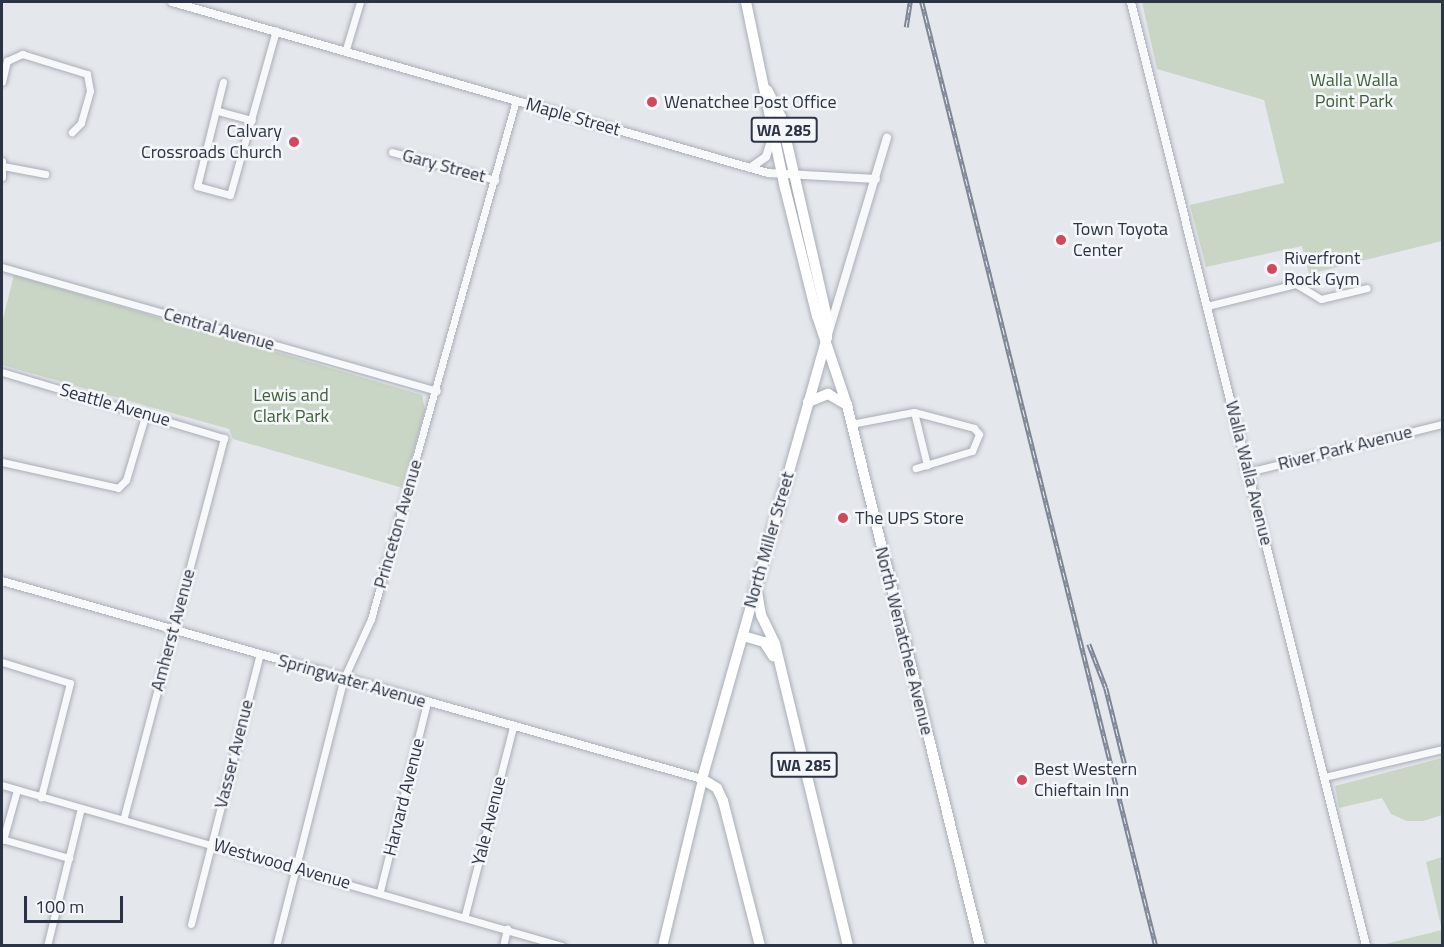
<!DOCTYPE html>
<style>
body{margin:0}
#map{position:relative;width:1444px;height:947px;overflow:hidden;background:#e4e7ec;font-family:"Titillium Web",sans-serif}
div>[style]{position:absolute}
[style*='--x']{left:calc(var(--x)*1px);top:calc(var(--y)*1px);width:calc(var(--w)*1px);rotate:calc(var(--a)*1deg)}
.green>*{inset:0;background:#c9d6c5}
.roads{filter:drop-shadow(0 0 2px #a9aeb7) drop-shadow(0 0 2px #a9aeb7)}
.minor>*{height:7px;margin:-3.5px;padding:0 3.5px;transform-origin:3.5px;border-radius:3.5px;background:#f7f8fa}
.tertiary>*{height:8px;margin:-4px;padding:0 4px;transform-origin:4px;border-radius:4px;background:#f7f8fa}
.secondary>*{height:9px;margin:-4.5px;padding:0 4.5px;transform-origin:4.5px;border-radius:4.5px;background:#fff}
.primary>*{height:10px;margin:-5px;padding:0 5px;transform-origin:5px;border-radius:5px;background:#fff}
.rail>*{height:4.5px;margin-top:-2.25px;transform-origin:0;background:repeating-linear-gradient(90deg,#f4f6f9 0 7px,#7d8696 0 14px);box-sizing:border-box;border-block:2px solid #7d8696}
.dots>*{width:16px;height:16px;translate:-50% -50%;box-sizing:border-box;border:3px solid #f4f6f9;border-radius:50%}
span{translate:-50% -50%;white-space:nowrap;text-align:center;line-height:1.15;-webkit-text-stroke:5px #f4f6f9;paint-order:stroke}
.shield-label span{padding:2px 4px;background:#f4f6f9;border:2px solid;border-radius:4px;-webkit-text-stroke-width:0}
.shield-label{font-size:16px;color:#2b3445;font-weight:700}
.park-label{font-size:18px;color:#3f6138}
.poi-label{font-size:18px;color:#2b3445}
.left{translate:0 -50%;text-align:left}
.right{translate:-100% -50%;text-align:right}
.street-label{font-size:18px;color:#2b3445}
.frame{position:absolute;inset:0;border:3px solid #2b3445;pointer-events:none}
.scale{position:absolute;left:24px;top:896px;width:99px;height:27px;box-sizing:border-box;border:3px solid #2b3445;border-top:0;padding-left:8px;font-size:18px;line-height:21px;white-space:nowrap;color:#2b3445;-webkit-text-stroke:4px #f4f6f9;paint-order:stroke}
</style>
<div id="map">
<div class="green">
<i style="clip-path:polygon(1142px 2px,1442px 2px,1442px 241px,1309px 274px,1302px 246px,1206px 267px,1190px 205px,1284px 183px,1264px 100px,1157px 69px)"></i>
<i style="clip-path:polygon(14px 275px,422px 395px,425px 410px,403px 488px,233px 439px,229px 429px,2px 365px,2px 323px)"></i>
<i style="clip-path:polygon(1442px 758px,1442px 815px,1423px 821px,1407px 821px,1391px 814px,1382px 798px,1339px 808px,1335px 786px)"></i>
<i style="clip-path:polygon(1442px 857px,1442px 945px,1381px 945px,1442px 930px,1426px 862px)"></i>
</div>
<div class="roads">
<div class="minor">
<i style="--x:346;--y:49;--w:49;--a:-73.4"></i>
<i style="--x:2;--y:82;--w:22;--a:-77"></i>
<i style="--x:7;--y:61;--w:17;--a:-25"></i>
<i style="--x:22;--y:54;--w:68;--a:17.1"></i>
<i style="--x:87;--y:74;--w:17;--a:80"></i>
<i style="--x:90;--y:91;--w:33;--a:106"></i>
<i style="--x:81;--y:123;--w:13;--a:135"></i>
<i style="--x:223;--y:82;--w:107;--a:104"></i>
<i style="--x:197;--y:186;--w:34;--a:15"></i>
<i style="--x:230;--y:195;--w:171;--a:-74.4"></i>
<i style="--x:218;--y:111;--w:35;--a:15"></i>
<i style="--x:392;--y:152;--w:107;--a:15.2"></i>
<i style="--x:2;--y:161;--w:16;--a:90"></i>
<i style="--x:3;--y:166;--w:43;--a:10.8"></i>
<i style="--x:2;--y:267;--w:452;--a:15.9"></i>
<i style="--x:1207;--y:306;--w:92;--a:-13.9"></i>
<i style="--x:1296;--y:284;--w:29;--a:31"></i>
<i style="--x:1321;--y:299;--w:47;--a:-13.4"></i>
<i style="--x:2;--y:372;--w:232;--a:16.6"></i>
<i style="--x:224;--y:438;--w:394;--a:104.8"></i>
<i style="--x:914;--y:412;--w:55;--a:76.2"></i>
<i style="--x:851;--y:424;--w:64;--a:-10.8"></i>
<i style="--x:914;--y:412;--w:62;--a:14.9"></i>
<i style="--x:974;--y:428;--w:8;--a:50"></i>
<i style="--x:979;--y:434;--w:18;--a:112"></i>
<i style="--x:972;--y:451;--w:59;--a:163.1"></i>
<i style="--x:2;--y:462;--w:119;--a:12.6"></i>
<i style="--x:118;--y:488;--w:11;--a:-45"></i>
<i style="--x:126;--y:480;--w:70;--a:-73.4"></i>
<i style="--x:1248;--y:472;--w:200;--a:-13.9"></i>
<i style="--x:2;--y:662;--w:71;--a:17.2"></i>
<i style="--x:70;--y:683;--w:118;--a:104.3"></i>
<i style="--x:1324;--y:777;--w:121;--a:-13.3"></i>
<i style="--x:2;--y:785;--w:583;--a:16.04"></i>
<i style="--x:2;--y:839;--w:70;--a:15.8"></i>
<i style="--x:3;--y:840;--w:52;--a:-74.4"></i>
<i style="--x:380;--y:891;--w:194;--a:-76"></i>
<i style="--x:465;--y:915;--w:194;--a:-75.7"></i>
<i style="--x:191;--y:924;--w:279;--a:-75.7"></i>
<i style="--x:47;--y:946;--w:142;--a:-76.2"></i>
<i style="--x:276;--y:946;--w:276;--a:-75.8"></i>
<i style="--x:344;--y:678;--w:65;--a:-65.4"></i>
<i style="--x:371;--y:619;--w:539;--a:-74.39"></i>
<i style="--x:503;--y:946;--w:18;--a:-77"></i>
</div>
<div class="tertiary">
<i style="--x:172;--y:2;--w:620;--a:16.01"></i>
<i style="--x:768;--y:173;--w:108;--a:3.2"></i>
<i style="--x:1131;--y:2;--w:973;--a:76.02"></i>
<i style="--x:750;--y:168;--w:19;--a:-35"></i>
<i style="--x:766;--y:157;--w:24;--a:-73"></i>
<i style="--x:829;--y:331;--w:202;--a:-73.3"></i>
<i style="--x:2;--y:581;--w:727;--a:15.79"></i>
</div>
<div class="secondary">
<i style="--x:662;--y:946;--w:172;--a:-76.5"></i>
</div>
<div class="primary">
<i style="--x:746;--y:2;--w:190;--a:78.2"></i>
<i style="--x:785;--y:188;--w:132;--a:76"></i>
<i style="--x:817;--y:316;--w:94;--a:71.4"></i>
<i style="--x:847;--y:405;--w:557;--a:76.19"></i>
<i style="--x:808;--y:402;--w:22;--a:-22"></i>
<i style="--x:828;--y:394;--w:22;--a:30"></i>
<i style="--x:757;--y:592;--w:23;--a:80"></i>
<i style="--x:761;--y:615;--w:32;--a:64"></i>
<i style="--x:775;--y:644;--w:311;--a:76.4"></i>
<i style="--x:743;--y:636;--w:22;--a:16"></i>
<i style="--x:764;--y:642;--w:17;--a:57"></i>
<i style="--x:760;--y:946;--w:150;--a:-104.3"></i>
<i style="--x:723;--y:801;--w:14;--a:-115"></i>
<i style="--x:717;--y:788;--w:17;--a:-149"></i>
<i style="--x:702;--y:779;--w:459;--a:-74.2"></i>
<i style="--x:827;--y:337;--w:15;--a:-86"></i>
<i style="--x:828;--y:322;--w:210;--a:-102.9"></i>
<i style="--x:781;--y:117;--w:30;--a:-117"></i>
</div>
</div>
<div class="rail">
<i style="--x:922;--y:2;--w:973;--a:76.08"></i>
<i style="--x:906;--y:27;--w:25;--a:-81"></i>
<i style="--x:1089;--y:644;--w:47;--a:68.9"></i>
<i style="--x:1106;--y:688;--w:79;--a:76.1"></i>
</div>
<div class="dots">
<i style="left:652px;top:102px;background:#d1495b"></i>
<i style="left:294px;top:142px;background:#d1495b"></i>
<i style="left:1061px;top:240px;background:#d1495b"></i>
<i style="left:1272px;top:269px;background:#d1495b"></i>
<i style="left:843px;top:518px;background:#d1495b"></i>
<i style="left:1022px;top:780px;background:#d1495b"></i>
</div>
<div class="shield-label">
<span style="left:784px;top:130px">WA 285</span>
<span style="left:804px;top:765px">WA 285</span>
</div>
<div class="park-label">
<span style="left:1354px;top:91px">Walla Walla<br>Point Park</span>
<span style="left:291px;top:406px">Lewis and<br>Clark Park</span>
</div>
<div class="poi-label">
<span class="left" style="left:664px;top:102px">Wenatchee Post Office</span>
<span class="right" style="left:282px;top:142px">Calvary<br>Crossroads Church</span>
<span class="left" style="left:1073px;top:240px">Town Toyota<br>Center</span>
<span class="left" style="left:1284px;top:269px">Riverfront<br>Rock Gym</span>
<span class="left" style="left:855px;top:518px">The UPS Store</span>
<span class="left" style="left:1034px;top:780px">Best Western<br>Chieftain Inn</span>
</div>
<div class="street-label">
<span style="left:573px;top:117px;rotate:16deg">Maple Street</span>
<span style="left:444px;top:166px;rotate:15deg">Gary Street</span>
<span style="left:219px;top:329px;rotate:16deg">Central Avenue</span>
<span style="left:115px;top:405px;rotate:16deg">Seattle Avenue</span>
<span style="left:1345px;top:448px;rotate:-14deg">River Park Avenue</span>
<span style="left:1249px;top:473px;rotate:76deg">Walla Walla Avenue</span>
<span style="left:398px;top:524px;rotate:-74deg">Princeton Avenue</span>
<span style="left:769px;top:540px;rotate:-74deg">North Miller Street</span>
<span style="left:173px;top:630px;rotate:-75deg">Amherst Avenue</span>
<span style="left:904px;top:641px;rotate:76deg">North Wenatchee Avenue</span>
<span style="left:352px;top:681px;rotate:16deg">Springwater Avenue</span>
<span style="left:234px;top:754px;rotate:-76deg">Vasser Avenue</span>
<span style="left:404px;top:797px;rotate:-76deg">Harvard Avenue</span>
<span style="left:489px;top:821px;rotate:-76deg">Yale Avenue</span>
<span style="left:282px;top:864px;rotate:16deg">Westwood Avenue</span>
</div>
<div class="frame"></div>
<div class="scale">100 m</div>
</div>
